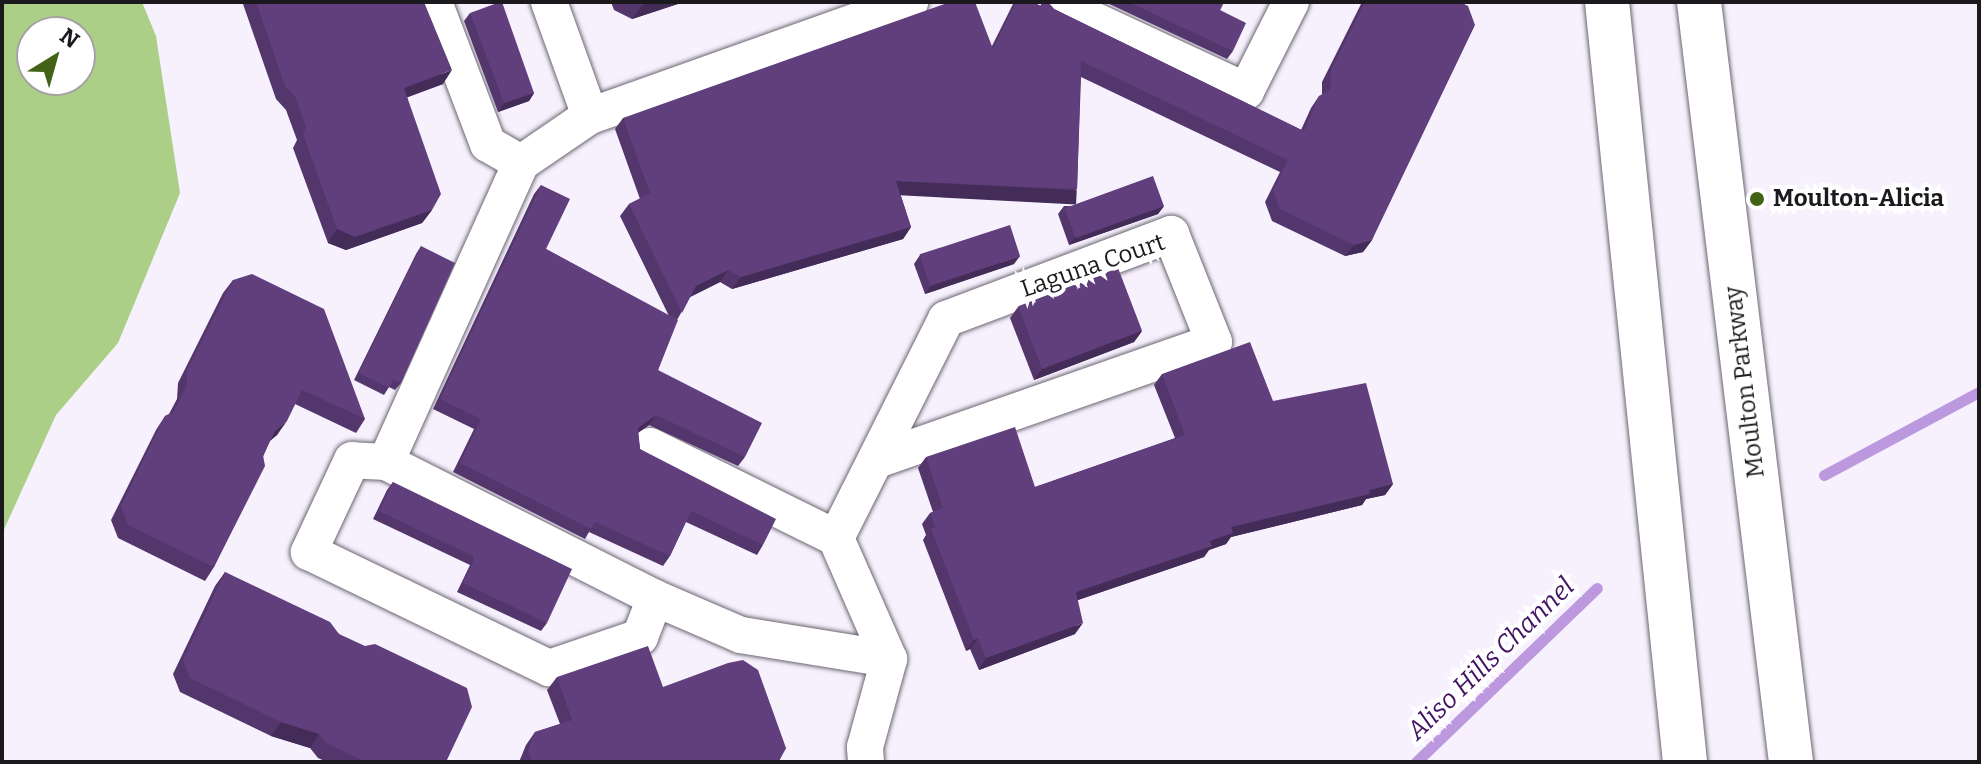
<!DOCTYPE html>
<style>
body{margin:0}
#map{position:relative;width:1981px;height:764px;overflow:hidden;background:#f7f1fe;font-family:Bitter,serif}
div>[style]{position:absolute}
[style*='--x']{left:calc(var(--x)*1px);top:calc(var(--y)*1px);width:calc(var(--w)*1px);rotate:calc(var(--a)*1deg)}
.green>*{inset:0;background:#accf87}
.stream>*{height:11px;margin:-5.5px;padding:0 5.5px;transform-origin:5.5px;border-radius:5.5px;background:#bc99de}
.roads{filter:drop-shadow(0 0 2px #6c6672) drop-shadow(0 0 2px #6c6672)}
.street>*{height:36px;margin:-18px;padding:0 18px;transform-origin:18px;border-radius:18px;background:#fff}
.primary>*{height:44px;margin:-22px;padding:0 22px;transform-origin:22px;border-radius:22px;background:#fff}
.wall>*{inset:0;background:#53366b}
.shaded-wall>*{inset:0;background:#432c57;transform-origin:0 0}
.building>*{inset:0;background:#603f7c;transform-origin:0 0}
.dots>*{width:22px;height:22px;translate:-50% -50%;box-sizing:border-box;border:4px solid #fff;border-radius:50%}
span{translate:-50% -50%;white-space:nowrap;text-align:center;line-height:1.15;-webkit-text-stroke:8px #fff;paint-order:stroke}
.poi-label{font-size:24px;color:#1b191e;font-weight:700}
.left{translate:0 -50%;text-align:left}
.street-label{font-size:24px;color:#1b191e}
.water-label{font-size:26px;color:#421263;font-style:italic}
.frame{position:absolute;inset:0;border:4px solid #1b191e;pointer-events:none}
.north{position:absolute;left:16px;top:16px;width:80px;height:80px;box-sizing:border-box;background:#fff;border:2px solid #a4a3a5;border-radius:50%;rotate:37deg;font-size:22px;font-weight:700;line-height:32px;text-align:center;color:#1b191e}
.north::after{content:'';display:block;margin:auto;width:28px;height:36px;background:#426217;clip-path:polygon(50% 0,100% 100%,50% 72%,0 100%)}
</style>
<div id="map">
<div class="green">
<i style="clip-path:polygon(evenodd,2px 2px,142px 2px,156px 36px,180px 193px,118px 343px,56px 415px,2px 534px,2px 2px,32px 32px,80px 32px,80px 80px,32px 80px,32px 32px)"></i>
</div>
<div class="stream">
<i style="--x:1824;--y:475;--w:176;--a:-28.2"></i>
<i style="--x:1416;--y:762;--w:251;--a:-43.9"></i>
</div>
<div class="roads">
<div class="street">
<i style="--x:434;--y:2;--w:152;--a:69.2"></i>
<i style="--x:488;--y:144;--w:38;--a:30"></i>
<i style="--x:521;--y:163;--w:83;--a:-34.3"></i>
<i style="--x:590;--y:116;--w:340;--a:-19.6"></i>
<i style="--x:549;--y:2;--w:121;--a:70.2"></i>
<i style="--x:1055;--y:2;--w:211;--a:25"></i>
<i style="--x:1246;--y:91;--w:100;--a:-63.2"></i>
<i style="--x:521;--y:163;--w:328;--a:114.3"></i>
<i style="--x:386;--y:462;--w:34;--a:-177"></i>
<i style="--x:352;--y:460;--w:102;--a:115.1"></i>
<i style="--x:309;--y:552;--w:267;--a:25.8"></i>
<i style="--x:549;--y:668;--w:96;--a:-18.8"></i>
<i style="--x:640;--y:637;--w:42;--a:-69"></i>
<i style="--x:650;--y:446;--w:208;--a:26.3"></i>
<i style="--x:386;--y:462;--w:301;--a:26.8"></i>
<i style="--x:655;--y:598;--w:94;--a:23.3"></i>
<i style="--x:741;--y:635;--w:150;--a:9.2"></i>
<i style="--x:866;--y:762;--w:15;--a:-94"></i>
<i style="--x:865;--y:747;--w:91;--a:-74.7"></i>
<i style="--x:889;--y:659;--w:132;--a:-113.7"></i>
<i style="--x:836;--y:538;--w:245;--a:-63.3"></i>
<i style="--x:946;--y:319;--w:241;--a:-20.7"></i>
<i style="--x:1171;--y:234;--w:116;--a:68.3"></i>
<i style="--x:1214;--y:342;--w:357;--a:160.7"></i>
</div>
<div class="primary">
<i style="--x:1607;--y:2;--w:764;--a:84.14"></i>
<i style="--x:1699;--y:2;--w:766;--a:83.1"></i>
</div>
</div>
<div class="wall">
<i style="clip-path:polygon(244px 2px,424px 2px,443px 84px,407px 97px,432px 210px,422px 223px,346px 250px,328px 243px,293px 148px,297px 140px,286px 110px,276px 99px,243px 4px)"></i>
<i style="clip-path:polygon(611px 2px,684px 2px,632px 19px,614px 10px)"></i>
<i style="clip-path:polygon(1014px 2px,1033px 2px,1040px 6px,1043px 2px,1048px 2px,1054px 9px,1301px 130px,1311px 108px,1319px 96px,1322px 95px,1322px 82px,1362px 2px,1460px 2px,1372px 240px,1363px 252px,1345px 256px,1272px 221px,1265px 202px,1280px 172px,1081px 77px,1077px 189px,1069px 201px,900px 193px,911px 227px,903px 239px,732px 289px,720px 282px,690px 297px,677px 320px,658px 370px,745px 457px,738px 466px,649px 425px,638px 433px,640px 449px,763px 545px,757px 555px,686px 522px,670px 556px,663px 566px,589px 532px,585px 539px,453px 472px,474px 429px,433px 409px,534px 194px,541px 185px,546px 249px,669px 316px,620px 216px,629px 204px,640px 199px,615px 129px,623px 118px,992px 46px)"></i>
<i style="clip-path:polygon(1105px 2px,1224px 2px,1220px 10px,1233px 51px,1227px 59px)"></i>
<i style="clip-path:polygon(470px 13px,534px 93px,529px 101px,498px 112px,464px 21px)"></i>
<i style="clip-path:polygon(1064px 206px,1164px 206px,1158px 214px,1069px 245px,1058px 214px)"></i>
<i style="clip-path:polygon(421px 246px,401px 383px,395px 390px,389px 387px,384px 395px,354px 380px,416px 254px)"></i>
<i style="clip-path:polygon(920px 255px,1014px 264px,925px 294px,914px 264px)"></i>
<i style="clip-path:polygon(233px 280px,365px 419px,356px 433px,295px 404px,277px 435px,270px 441px,214px 567px,205px 581px,118px 538px,111px 520px,156px 430px,165px 416px,169px 414px,177px 399px,178px 383px,223px 293px)"></i>
<i style="clip-path:polygon(1018px 307px,1142px 331px,1134px 342px,1034px 380px,1010px 318px)"></i>
<i style="clip-path:polygon(1162px 374px,1273px 401px,1393px 484px,1385px 495px,1366px 499px,1362px 505px,1231px 537px,1226px 544px,1209px 550px,1204px 557px,1078px 600px,1075px 634px,979px 670px,970px 649px,966px 651px,923px 540px,926px 535px,922px 524px,930px 513px,933px 512px,918px 468px,926px 457px,1035px 487px,1175px 438px,1154px 385px)"></i>
<i style="clip-path:polygon(393px 482px,547px 623px,541px 631px,457px 592px,470px 565px,373px 519px,387px 490px)"></i>
<i style="clip-path:polygon(225px 572px,339px 634px,446px 762px,327px 762px,318px 758px,310px 748px,271px 736px,180px 692px,173px 674px,215px 586px)"></i>
<i style="clip-path:polygon(557px 677px,786px 748px,778px 762px,519px 762px,526px 745px,535px 732px,560px 724px,547px 690px)"></i>
</div>
<div class="shaded-wall">
<i style="clip-path:polygon(650px 2px,684px 2px,632px 19px,642px 5px)"></i>
<i style="clip-path:polygon(452px 70px,443px 84px,395px 102px,404px 88px)"></i>
<i style="clip-path:polygon(534px 93px,529px 101px,498px 112px,504px 103px)"></i>
<i style="left:896px;top:181px;width:181px;height:14px;rotate:3deg"></i>
<i style="clip-path:polygon(1164px 206px,1158px 214px,1069px 245px,1075px 237px)"></i>
<i style="clip-path:polygon(432px 210px,422px 223px,346px 250px,328px 243px,337px 229px)"></i>
<i style="clip-path:polygon(911px 227px,903px 239px,732px 289px,741px 277px)"></i>
<i style="clip-path:polygon(1372px 240px,1363px 252px,1345px 256px,1354px 245px)"></i>
<i style="clip-path:polygon(1020px 256px,1014px 264px,925px 294px,931px 286px)"></i>
<i style="clip-path:polygon(728px 270px,720px 282px,688px 298px,696px 286px)"></i>
<i style="clip-path:polygon(1142px 331px,1134px 342px,1034px 380px,1042px 369px)"></i>
<i style="clip-path:polygon(656px 415px,649px 425px,631px 437px,638px 428px)"></i>
<i style="clip-path:polygon(287px 421px,277px 435px,265px 444px,275px 431px)"></i>
<i style="clip-path:polygon(1393px 484px,1385px 495px,1366px 499px,1362px 505px,1231px 537px,1226px 544px,1209px 550px,1204px 557px,1069px 603px,1076px 592px,1210px 541px,1231px 527px)"></i>
<i style="clip-path:polygon(1083px 623px,1075px 634px,979px 670px,986px 658px)"></i>
<i style="clip-path:polygon(978px 638px,970px 649px,966px 651px,974px 640px)"></i>
<i style="clip-path:polygon(281px 722px,319px 734px,310px 748px,271px 736px)"></i>
</div>
<div class="building">
<i style="clip-path:polygon(256px 2px,424px 2px,452px 70px,404px 88px,441px 194px,432px 210px,355px 237px,337px 229px,303px 134px,306px 127px,295px 96px,285px 86px)"></i>
<i style="clip-path:polygon(500px 2px,502px 2px,534px 93px,504px 103px,470px 13px)"></i>
<i style="clip-path:polygon(636px 2px,650px 2px,642px 5px)"></i>
<i style="clip-path:polygon(950px 2px,975px 2px,993px 49px,1016px 2px,1033px 2px,1041px 6px,1043px 2px,1048px 2px,1054px 9px,1304px 131px,1319px 96px,1330px 90px,1331px 70px,1365px 2px,1460px 2px,1468px 6px,1475px 25px,1372px 240px,1354px 245px,1280px 209px,1273px 190px,1288px 160px,1081px 61px,1077px 189px,896px 181px,911px 227px,741px 277px,728px 270px,696px 286px,682px 313px,629px 204px,650px 193px,623px 118px)"></i>
<i style="clip-path:polygon(1128px 2px,1224px 2px,1220px 10px,1246px 23px,1233px 51px)"></i>
<i style="left:1153px;top:176px;width:32px;height:94px;rotate:70deg"></i>
<i style="clip-path:polygon(541px 185px,570px 199px,546px 249px,678px 320px,658px 370px,762px 423px,745px 457px,656px 415px,638px 428px,640px 449px,776px 519px,763px 545px,691px 511px,670px 556px,595px 522px,591px 529px,460px 463px,481px 419px,440px 399px)"></i>
<i style="left:1010px;top:225px;width:33px;height:95px;rotate:72deg"></i>
<i style="clip-path:polygon(421px 246px,455px 263px,401px 383px,393px 379px,389px 388px,359px 373px)"></i>
<i style="left:1118px;top:268px;width:67px;height:107px;rotate:69deg"></i>
<i style="clip-path:polygon(252px 274px,324px 309px,365px 419px,302px 390px,287px 421px,275px 431px,263px 455px,265px 466px,214px 567px,128px 525px,121px 506px,165px 416px,173px 413px,187px 385px,187px 370px,233px 280px)"></i>
<i style="clip-path:polygon(1250px 342px,1273px 401px,1366px 383px,1393px 484px,1369px 490px,1370px 494px,1231px 527px,1233px 533px,1210px 541px,1212px 546px,1076px 592px,1083px 623px,986px 658px,978px 638px,974px 640px,931px 529px,935px 527px,930px 513px,943px 508px,926px 457px,1015px 427px,1035px 487px,1185px 435px,1162px 374px)"></i>
<i style="clip-path:polygon(393px 482px,572px 569px,547px 623px,463px 583px,475px 557px,379px 511px)"></i>
<i style="clip-path:polygon(225px 572px,330px 622px,339px 634px,365px 646px,375px 644px,467px 688px,472px 707px,446px 762px,366px 762px,328px 744px,319px 734px,281px 722px,190px 678px,183px 660px)"></i>
<i style="clip-path:polygon(648px 646px,663px 687px,728px 663px,743px 660px,758px 670px,786px 748px,779px 761px,776px 762px,532px 762px,528px 750px,535px 732px,572px 720px,557px 677px)"></i>
</div>
<div class="dots">
<i style="left:1757px;top:199px;background:#426217"></i>
</div>
<div class="poi-label">
<span class="left" style="left:1773px;top:199px">Moulton-Alicia</span>
</div>
<div class="street-label">
<span style="left:1093px;top:266px;rotate:-19deg">Laguna Court</span>
<span style="left:1745px;top:382px;rotate:-97deg">Moulton Parkway</span>
</div>
<div class="water-label">
<span style="left:1491px;top:659px;rotate:-44deg">Aliso Hills Channel</span>
</div>
<div class="frame"></div>
<div class="north">N</div>
</div>
